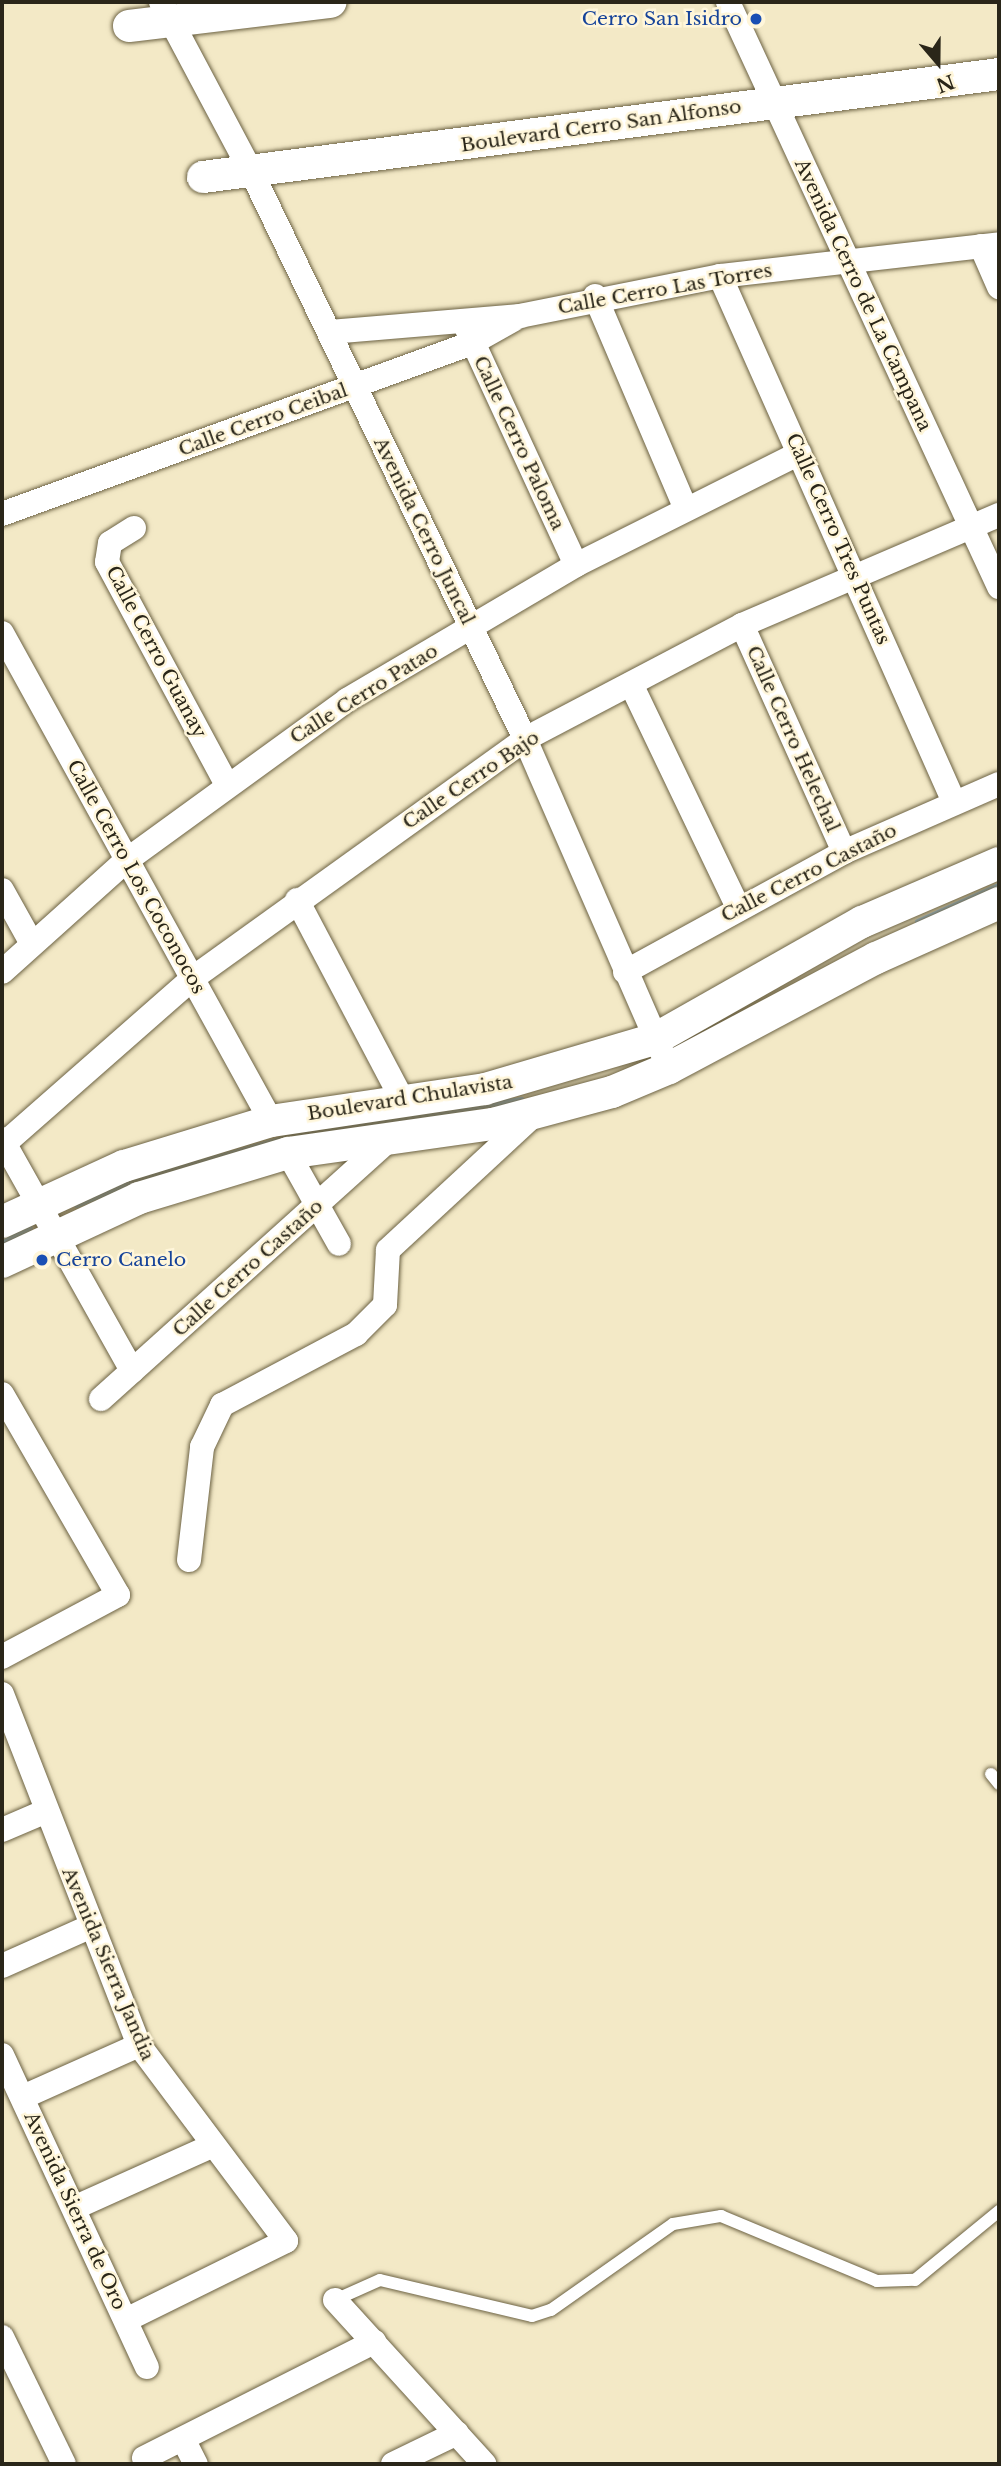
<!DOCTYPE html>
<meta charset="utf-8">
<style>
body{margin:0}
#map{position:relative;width:1001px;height:2466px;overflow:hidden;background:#f3e9c6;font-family:"Libre Baskerville",serif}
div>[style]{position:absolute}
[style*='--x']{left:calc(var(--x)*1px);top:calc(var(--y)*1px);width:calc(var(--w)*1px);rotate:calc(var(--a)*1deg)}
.stream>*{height:6px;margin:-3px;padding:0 3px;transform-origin:3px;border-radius:3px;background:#9fcef5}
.roads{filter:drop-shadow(0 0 2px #6c6243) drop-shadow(0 0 2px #6c6243)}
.service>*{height:12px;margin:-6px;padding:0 6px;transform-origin:6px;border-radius:6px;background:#fff}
.minor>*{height:24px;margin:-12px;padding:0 12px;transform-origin:12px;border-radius:12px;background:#fff}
.tertiary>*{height:32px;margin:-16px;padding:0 16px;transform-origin:16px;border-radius:16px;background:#fff}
.dots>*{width:19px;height:19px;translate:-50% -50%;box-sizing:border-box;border:4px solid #fff6da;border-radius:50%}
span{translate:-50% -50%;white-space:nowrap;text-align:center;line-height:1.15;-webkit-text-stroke:5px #fff6da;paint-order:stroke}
.transit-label{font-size:19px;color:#164399}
.right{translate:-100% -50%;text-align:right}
.left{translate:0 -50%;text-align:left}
.street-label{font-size:19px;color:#2a2619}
.frame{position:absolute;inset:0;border:4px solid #2a2619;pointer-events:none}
.north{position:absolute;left:903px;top:28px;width:70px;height:70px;-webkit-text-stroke:5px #fff6da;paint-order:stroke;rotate:160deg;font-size:19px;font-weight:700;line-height:28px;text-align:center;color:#2a2619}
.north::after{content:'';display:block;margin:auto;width:24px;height:32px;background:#2a2619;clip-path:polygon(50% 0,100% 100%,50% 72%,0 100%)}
</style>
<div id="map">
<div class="stream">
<i style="--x:918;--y:922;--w:89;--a:-24"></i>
<i style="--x:77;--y:1205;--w:60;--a:-22.7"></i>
<i style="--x:132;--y:1182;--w:180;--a:-15.8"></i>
<i style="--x:305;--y:1133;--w:219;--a:-8.7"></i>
<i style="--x:2;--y:1244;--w:32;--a:-30"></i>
</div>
<div class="roads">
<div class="service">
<i style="--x:991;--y:1774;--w:13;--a:51"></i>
<i style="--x:335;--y:2300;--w:49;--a:-24"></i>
<i style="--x:380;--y:2280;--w:156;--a:13.3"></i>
<i style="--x:532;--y:2316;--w:20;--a:-18"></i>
<i style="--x:551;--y:2310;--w:149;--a:-35.2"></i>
<i style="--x:673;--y:2224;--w:49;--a:-9.5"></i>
<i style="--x:721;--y:2216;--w:169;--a:22.6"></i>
<i style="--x:877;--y:2281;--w:38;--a:-2"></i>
<i style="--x:915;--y:2280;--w:109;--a:-39.4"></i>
</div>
<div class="minor">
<i style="--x:161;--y:2;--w:194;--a:62"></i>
<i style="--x:252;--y:173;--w:628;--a:64.25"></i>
<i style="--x:525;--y:739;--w:359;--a:66.4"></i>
<i style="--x:728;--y:2;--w:645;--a:65.14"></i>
<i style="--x:981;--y:246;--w:45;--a:66.3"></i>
<i style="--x:720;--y:276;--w:576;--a:66.02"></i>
<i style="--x:595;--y:296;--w:229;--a:66.9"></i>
<i style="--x:466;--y:327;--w:262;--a:65.2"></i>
<i style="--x:330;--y:332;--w:191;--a:-4.8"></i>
<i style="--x:520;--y:316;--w:204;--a:-11.3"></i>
<i style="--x:720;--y:276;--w:281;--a:-6.5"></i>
<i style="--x:2;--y:514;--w:500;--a:-19.99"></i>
<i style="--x:472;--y:343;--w:47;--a:-29.3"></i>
<i style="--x:134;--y:528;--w:28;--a:148"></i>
<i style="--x:110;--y:543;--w:19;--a:99"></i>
<i style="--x:107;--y:562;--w:253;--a:61.7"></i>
<i style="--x:742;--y:625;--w:249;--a:65.8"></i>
<i style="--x:2;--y:633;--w:557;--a:61.14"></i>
<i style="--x:631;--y:684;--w:247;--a:64.4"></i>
<i style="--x:2;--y:890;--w:62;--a:60.9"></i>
<i style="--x:297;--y:900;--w:225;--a:62.2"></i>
<i style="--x:2;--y:972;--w:168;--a:-41.9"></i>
<i style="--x:127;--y:860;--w:272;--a:-36"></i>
<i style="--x:347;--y:700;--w:266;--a:-30.5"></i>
<i style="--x:576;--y:565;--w:250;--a:-26.6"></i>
<i style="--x:625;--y:972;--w:250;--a:-28.7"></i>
<i style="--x:844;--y:852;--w:169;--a:-23.7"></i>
<i style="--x:2;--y:1139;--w:266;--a:60.7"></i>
<i style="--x:4;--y:1144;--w:252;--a:-41.3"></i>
<i style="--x:193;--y:978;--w:409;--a:-35.7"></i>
<i style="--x:525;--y:739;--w:245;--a:-27.7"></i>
<i style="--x:742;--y:625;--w:280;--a:-23.2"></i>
<i style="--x:288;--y:1153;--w:104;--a:60.7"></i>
<i style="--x:2;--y:1394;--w:232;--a:60"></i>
<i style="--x:118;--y:1595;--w:132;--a:151.9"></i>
<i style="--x:101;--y:1399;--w:393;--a:-42"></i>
<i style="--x:189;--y:1560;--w:114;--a:-83.4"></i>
<i style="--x:202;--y:1447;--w:47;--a:-64.5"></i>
<i style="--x:222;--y:1405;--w:152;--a:-27.9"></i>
<i style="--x:356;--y:1334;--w:41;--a:-45"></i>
<i style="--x:385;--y:1305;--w:55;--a:-86.9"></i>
<i style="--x:388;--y:1250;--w:200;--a:-42.8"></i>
<i style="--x:2;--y:1694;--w:377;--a:68.7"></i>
<i style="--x:139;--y:2045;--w:245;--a:53.1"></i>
<i style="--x:286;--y:2241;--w:178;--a:153.7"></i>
<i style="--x:2;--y:1830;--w:46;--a:-23.2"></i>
<i style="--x:2;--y:1966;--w:95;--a:-24.1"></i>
<i style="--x:2;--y:2055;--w:344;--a:65.1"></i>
<i style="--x:23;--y:2097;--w:127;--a:-24.1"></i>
<i style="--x:76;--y:2207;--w:149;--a:-24.2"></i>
<i style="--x:335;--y:2300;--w:222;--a:47.7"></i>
<i style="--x:2;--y:2337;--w:141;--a:64"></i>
<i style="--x:183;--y:2439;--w:28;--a:63"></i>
<i style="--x:144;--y:2458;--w:258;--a:-26.8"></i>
<i style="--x:393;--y:2464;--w:71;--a:-25.8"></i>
</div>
<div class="tertiary">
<i style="--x:129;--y:26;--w:203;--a:-6.8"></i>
<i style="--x:203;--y:177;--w:803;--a:-7.37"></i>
<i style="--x:2;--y:1222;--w:134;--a:-24.7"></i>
<i style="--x:124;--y:1166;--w:154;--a:-17"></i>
<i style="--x:271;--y:1121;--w:216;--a:-8.5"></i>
<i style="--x:485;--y:1089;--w:177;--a:-16.4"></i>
<i style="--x:655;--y:1039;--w:238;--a:-29.5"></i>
<i style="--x:862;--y:922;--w:149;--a:-23.3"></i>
<i style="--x:2;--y:1262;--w:151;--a:-25"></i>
<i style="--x:139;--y:1198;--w:156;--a:-16.8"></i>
<i style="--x:288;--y:1153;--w:207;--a:-8.1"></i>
<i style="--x:493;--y:1124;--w:123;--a:-15.1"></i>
<i style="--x:612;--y:1092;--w:62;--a:-22.8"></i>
<i style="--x:669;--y:1068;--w:234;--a:-28"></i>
<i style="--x:876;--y:958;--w:135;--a:-24.1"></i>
</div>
</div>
<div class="dots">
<i style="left:756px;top:19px;background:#1a4fb4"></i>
<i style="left:42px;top:1260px;background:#1a4fb4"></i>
</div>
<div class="transit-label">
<span class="right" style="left:742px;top:19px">Cerro San Isidro</span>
<span class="left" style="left:56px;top:1260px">Cerro Canelo</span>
</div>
<div class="street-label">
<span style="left:601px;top:126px;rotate:-8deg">Boulevard Cerro San Alfonso</span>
<span style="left:665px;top:289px;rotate:-10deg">Calle Cerro Las Torres</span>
<span style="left:863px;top:295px;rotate:65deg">Avenida Cerro de La Campana</span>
<span style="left:263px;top:420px;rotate:-20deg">Calle Cerro Ceibal</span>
<span style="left:519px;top:443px;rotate:65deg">Calle Cerro Paloma</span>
<span style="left:424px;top:531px;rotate:64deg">Avenida Cerro Juncal</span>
<span style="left:838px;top:539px;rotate:66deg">Calle Cerro Tres Puntas</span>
<span style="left:156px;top:652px;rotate:62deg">Calle Cerro Guanay</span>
<span style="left:364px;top:694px;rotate:-32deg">Calle Cerro Patao</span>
<span style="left:793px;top:739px;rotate:66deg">Calle Cerro Helechal</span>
<span style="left:471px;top:780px;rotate:-34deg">Calle Cerro Bajo</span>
<span style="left:809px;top:873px;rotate:-27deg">Calle Cerro Castaño</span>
<span style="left:136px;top:877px;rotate:61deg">Calle Cerro Los Coconocos</span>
<span style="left:410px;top:1098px;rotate:-9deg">Boulevard Chulavista</span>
<span style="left:248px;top:1268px;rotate:-42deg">Calle Cerro Castaño</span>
<span style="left:108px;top:1964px;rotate:67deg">Avenida Sierra Jandia</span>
<span style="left:75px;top:2211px;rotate:65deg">Avenida Sierra de Oro</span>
</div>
<div class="frame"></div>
<div class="north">N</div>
</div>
